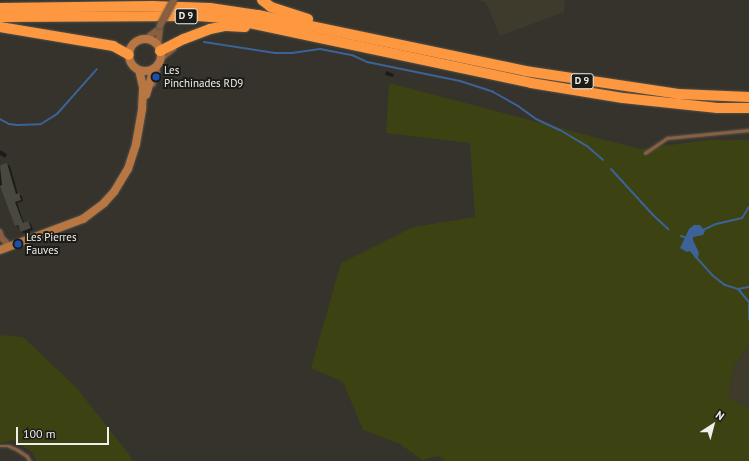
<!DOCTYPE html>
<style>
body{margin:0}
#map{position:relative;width:749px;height:461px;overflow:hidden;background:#35332b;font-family:"PT Sans",sans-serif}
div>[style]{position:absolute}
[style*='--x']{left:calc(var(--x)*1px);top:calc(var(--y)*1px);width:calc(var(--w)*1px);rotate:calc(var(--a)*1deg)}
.built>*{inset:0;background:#3e3b2d}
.green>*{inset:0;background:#3d4213}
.water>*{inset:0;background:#3c6297}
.shadow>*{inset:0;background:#0007}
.stream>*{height:2px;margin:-1px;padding:0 1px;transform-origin:1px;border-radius:1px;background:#3c6297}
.building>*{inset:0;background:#49483f}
.roads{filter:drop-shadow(0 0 1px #53514a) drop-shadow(0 0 1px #53514a)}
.lane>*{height:2.5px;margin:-1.25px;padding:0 1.25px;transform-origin:1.25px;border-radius:1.25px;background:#895f40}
.street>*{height:5.5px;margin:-2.75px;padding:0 2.75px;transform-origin:2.75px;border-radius:2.75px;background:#895f40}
.secondary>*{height:8px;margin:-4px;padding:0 4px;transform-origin:4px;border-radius:4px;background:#b87742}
.secondary>.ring{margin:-4px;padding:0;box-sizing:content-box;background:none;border:8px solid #b87742;border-radius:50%}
.highway>*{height:10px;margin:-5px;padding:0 5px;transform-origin:5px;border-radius:5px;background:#fe9840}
.bridges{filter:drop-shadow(0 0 1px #53514a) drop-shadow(0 0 1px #53514a)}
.street-bridge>*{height:5.5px;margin:-2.75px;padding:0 2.75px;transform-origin:2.75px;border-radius:2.75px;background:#895f40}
.dots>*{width:11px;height:11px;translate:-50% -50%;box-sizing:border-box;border:2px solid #1b1b17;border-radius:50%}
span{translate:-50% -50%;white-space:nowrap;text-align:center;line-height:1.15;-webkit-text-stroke:4px #1b1b17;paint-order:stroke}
.shield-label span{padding:1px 3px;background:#1b1b17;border:1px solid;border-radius:3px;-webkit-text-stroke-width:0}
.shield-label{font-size:10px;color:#f0efea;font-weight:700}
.poi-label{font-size:11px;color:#f0efea}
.left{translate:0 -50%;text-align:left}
.north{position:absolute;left:693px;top:405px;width:40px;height:40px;-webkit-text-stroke:3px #1b1b17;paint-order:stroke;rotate:36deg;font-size:11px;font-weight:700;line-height:16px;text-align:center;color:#f0efea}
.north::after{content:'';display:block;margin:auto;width:14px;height:18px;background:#f0efea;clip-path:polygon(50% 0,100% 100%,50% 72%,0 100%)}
.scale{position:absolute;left:16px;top:427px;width:93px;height:18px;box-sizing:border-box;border:2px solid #f0efea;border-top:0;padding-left:5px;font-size:12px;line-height:14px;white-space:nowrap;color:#f0efea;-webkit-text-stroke:3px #1b1b17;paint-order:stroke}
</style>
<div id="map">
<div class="built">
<i style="clip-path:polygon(477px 0,565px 0,564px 12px,500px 36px,486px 3px)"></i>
<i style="clip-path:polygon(749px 344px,749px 408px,729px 398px,733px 368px)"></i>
</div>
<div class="green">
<i style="clip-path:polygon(389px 83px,640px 149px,708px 140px,749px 140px,749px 344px,733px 368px,729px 398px,749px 408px,749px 461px,446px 461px,438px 456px,422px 460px,400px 444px,363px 430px,343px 382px,311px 368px,341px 263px,413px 227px,475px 217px,470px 143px,386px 133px)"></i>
<i style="clip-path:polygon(0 335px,23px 337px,76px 387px,128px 453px,133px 461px,36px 461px,33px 453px,14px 440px,0 443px)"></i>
</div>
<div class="water">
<i style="clip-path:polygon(694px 225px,700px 225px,705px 231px,703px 235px,693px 237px,693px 240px,699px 253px,698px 258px,696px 259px,690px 251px,687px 252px,680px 248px,689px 229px)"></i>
</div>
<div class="shadow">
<i style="clip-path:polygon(386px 71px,394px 74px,393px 77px,385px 75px)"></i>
<i style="clip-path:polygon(0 150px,7px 154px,5px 158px,0 155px)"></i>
<i style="clip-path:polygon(7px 164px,10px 166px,18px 194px,22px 196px,23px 201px,17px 203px,24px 223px,28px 222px,31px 224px,33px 230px,23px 233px,16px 225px,2px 188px,0 189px,5px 186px,5px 184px,0 186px,0 167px)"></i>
</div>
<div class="stream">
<i style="--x:204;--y:42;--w:72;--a:8.8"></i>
<i style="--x:275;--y:53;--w:17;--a:0"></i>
<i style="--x:292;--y:53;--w:28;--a:-8"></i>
<i style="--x:320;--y:49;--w:33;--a:11"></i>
<i style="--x:352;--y:55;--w:17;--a:25"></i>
<i style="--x:367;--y:62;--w:95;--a:11.5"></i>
<i style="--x:460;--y:81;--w:35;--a:18"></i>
<i style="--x:493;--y:92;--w:29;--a:29"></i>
<i style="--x:518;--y:106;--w:22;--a:36"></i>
<i style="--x:536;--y:119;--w:26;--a:25"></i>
<i style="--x:560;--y:130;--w:31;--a:31"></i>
<i style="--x:587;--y:146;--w:21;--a:41"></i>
<i style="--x:0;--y:119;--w:10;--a:29"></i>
<i style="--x:9;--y:124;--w:8;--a:7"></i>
<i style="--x:17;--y:125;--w:24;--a:-2"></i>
<i style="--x:41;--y:124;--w:19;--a:-32"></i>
<i style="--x:57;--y:114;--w:60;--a:-48.4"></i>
<i style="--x:611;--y:169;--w:62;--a:47.6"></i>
<i style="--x:653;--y:215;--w:21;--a:43"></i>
<i style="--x:703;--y:230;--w:14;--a:-25"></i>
<i style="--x:716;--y:224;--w:27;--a:-13"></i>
<i style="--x:742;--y:218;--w:13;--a:-58"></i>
<i style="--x:681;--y:236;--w:6;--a:18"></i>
<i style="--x:696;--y:257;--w:24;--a:48"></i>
<i style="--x:712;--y:275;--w:16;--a:38"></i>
<i style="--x:725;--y:285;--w:14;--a:17"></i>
<i style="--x:738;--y:289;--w:17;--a:50"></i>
<i style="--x:738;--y:289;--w:11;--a:-10"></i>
<i style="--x:749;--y:304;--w:15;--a:90"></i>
</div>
<div class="building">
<i style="clip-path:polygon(7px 163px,16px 194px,19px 193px,21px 200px,15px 202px,23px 223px,28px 221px,31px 228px,21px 232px,18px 225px,15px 226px,0 186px,2px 185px,0 167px,1px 165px)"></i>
</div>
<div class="roads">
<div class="lane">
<i style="--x:160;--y:60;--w:18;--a:-38"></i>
<i style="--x:153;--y:85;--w:14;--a:-69"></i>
<i style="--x:158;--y:72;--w:7;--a:-90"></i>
<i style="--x:645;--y:153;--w:27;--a:-34"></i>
<i style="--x:667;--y:138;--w:82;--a:-5.6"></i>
<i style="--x:0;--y:446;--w:9;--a:0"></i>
<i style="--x:9;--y:446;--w:10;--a:24"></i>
<i style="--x:18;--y:450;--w:11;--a:34"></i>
<i style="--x:27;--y:456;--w:6;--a:59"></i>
</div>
<div class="street">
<i style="--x:146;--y:39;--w:16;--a:-38"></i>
<i style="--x:158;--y:46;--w:20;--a:-84"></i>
<i style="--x:0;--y:232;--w:6;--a:72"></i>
<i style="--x:2;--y:238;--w:6;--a:45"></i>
<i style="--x:6;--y:242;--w:5;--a:68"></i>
</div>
<div class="secondary">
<i class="ring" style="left:129px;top:39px;width:24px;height:24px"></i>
<i style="--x:146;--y:95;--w:27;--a:-73"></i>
<i style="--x:0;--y:250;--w:89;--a:-20.5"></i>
<i style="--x:83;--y:219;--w:26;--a:-37"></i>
<i style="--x:104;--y:203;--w:15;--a:-48"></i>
<i style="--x:114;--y:192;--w:27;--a:-59"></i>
<i style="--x:128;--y:169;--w:26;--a:-72"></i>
<i style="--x:136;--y:144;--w:36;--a:-80"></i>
<i style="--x:142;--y:109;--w:22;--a:-87"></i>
<i style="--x:143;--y:87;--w:17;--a:-103"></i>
</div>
<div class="highway">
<i style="--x:262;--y:0;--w:11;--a:38"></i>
<i style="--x:271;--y:7;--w:39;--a:18"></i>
<i style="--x:0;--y:8;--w:152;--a:-0.8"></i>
<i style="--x:152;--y:6;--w:58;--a:2"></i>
<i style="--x:210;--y:8;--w:49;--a:8.3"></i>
<i style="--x:258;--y:15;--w:273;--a:11.8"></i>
<i style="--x:525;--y:71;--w:155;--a:8.5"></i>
<i style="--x:678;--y:94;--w:71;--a:2.4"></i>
<i style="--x:0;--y:17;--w:197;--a:-0.3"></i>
<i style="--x:197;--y:16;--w:29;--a:4"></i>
<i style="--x:226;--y:18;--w:312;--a:12"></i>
<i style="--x:531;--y:83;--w:93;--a:9.3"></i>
<i style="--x:623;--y:98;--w:95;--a:6.1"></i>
<i style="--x:717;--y:108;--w:32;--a:0"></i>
<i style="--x:0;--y:27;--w:115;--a:9.5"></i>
<i style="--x:113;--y:46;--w:18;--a:29"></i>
<i style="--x:160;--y:51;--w:27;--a:-27"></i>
<i style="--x:184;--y:39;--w:28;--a:-21"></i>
<i style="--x:210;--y:29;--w:16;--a:-11"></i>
<i style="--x:226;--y:26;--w:19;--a:3"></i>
</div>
</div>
<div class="bridges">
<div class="street-bridge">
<i style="--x:160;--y:26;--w:30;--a:-62"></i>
</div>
</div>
<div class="dots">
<i style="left:156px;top:77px;background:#1a4fb4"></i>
<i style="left:18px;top:244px;background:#1a4fb4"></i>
</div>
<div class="shield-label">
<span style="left:186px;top:16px">D 9</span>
<span style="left:582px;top:81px">D 9</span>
</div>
<div class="poi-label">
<span class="left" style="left:164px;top:77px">Les<br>Pinchinades RD9</span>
<span class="left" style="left:26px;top:244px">Les Pierres<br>Fauves</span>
</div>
<div class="north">N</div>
<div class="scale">100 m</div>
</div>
